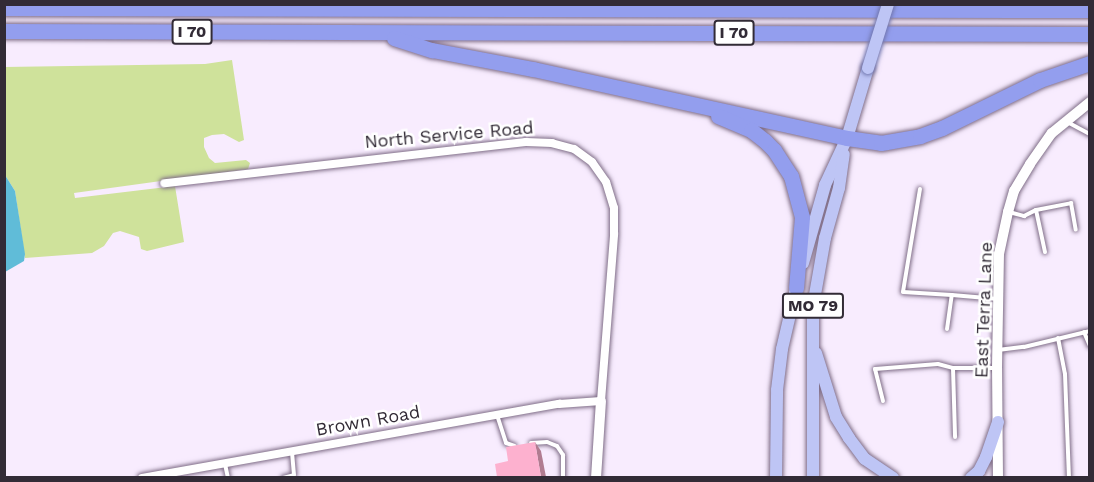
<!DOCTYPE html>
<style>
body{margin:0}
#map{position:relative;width:1094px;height:482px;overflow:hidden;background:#f8ecfe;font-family:"Work Sans",sans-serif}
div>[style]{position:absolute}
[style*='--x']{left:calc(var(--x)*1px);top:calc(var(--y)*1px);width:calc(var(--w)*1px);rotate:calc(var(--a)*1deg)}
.green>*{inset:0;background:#cfe29b}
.water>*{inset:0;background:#60bcd8}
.roads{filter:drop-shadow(0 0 2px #7f6d87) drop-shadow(0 0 2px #7f6d87)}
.service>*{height:4px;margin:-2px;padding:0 2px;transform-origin:2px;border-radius:2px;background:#fff}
.minor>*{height:8px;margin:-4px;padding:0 4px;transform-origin:4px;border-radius:4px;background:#fff}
.tertiary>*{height:10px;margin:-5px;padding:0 5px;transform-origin:5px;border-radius:5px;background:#fff}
.primary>*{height:12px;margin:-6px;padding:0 6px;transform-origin:6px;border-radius:6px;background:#bec5f5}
.motorway>*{height:15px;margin:-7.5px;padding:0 7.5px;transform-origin:7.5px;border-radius:7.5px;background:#939eee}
.bridges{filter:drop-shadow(0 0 2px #7176ae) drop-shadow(0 0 2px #7176ae)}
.primary-bridge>*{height:12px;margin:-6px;padding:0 6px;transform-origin:6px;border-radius:6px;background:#bec5f5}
.shaded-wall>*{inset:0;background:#b17c91}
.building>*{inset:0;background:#fdb1cf}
span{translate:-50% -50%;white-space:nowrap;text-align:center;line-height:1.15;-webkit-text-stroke:5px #fff;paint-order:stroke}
.shield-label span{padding:2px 4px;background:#fff;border:2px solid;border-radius:4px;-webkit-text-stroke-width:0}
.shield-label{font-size:16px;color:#322b36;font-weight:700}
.street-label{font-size:18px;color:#322b36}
.frame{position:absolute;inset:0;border:6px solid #322b36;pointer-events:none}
</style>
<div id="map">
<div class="green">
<i style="clip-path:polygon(232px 60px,244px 140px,239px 142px,224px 134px,212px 135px,204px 138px,204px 147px,209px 158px,215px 163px,246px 160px,250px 163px,248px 169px,74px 193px,75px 198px,175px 186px,184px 242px,147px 251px,141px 249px,139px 237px,120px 231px,113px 233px,104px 246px,92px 253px,25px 258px,15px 191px,5px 175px,4px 67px,205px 64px)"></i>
</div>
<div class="water">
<i style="clip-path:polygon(5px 175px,15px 191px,25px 254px,24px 261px,5px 272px)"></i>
</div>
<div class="roads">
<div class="service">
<i style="--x:1069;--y:123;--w:24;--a:28"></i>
<i style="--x:920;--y:189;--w:104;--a:99.4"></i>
<i style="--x:903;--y:292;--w:49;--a:3.5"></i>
<i style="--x:1036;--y:210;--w:43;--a:77.9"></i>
<i style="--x:1009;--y:212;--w:16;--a:15"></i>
<i style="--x:1024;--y:216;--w:13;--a:-27"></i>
<i style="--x:1036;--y:210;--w:36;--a:-11"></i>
<i style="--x:1071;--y:203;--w:27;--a:80"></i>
<i style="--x:947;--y:329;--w:34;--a:-82"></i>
<i style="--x:952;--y:295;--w:46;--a:5"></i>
<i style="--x:1084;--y:332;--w:15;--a:67"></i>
<i style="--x:1058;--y:338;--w:37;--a:79"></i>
<i style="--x:1065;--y:374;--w:104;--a:87.8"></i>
<i style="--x:998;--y:350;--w:26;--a:-7"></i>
<i style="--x:1024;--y:347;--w:68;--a:-13.6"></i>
<i style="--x:953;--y:368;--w:69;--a:88.3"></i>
<i style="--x:883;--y:401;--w:33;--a:-104"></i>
<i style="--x:875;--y:369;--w:63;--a:-4.5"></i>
<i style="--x:938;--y:364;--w:16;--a:15"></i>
<i style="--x:953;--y:368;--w:43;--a:0"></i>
<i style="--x:497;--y:415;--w:29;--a:72"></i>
<i style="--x:506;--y:443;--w:9;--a:18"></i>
<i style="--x:531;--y:443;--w:16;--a:-4"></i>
<i style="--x:547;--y:442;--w:11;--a:22"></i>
<i style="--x:557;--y:446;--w:11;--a:56"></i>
<i style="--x:563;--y:455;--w:23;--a:90"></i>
<i style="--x:225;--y:464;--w:14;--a:78"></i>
<i style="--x:283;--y:478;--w:11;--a:-15"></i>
<i style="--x:294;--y:475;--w:23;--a:-95"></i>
</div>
<div class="minor">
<i style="--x:142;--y:478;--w:424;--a:-10.1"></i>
<i style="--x:559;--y:404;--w:42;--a:-4.1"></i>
<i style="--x:601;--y:401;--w:168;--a:-85.5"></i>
<i style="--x:614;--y:234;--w:26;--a:-90"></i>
<i style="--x:614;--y:208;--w:27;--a:-107"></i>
<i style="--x:606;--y:182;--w:24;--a:-125"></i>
<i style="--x:592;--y:162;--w:22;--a:-144"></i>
<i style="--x:574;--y:149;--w:23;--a:-165"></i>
<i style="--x:552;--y:143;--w:26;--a:-178"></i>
<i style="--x:526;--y:142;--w:364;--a:173.5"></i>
</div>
<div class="tertiary">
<i style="--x:596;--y:478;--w:77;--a:-86.3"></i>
<i style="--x:998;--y:478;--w:110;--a:-90.5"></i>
<i style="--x:997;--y:368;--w:114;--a:-89"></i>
<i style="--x:999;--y:254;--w:43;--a:-77.9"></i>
<i style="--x:1008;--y:212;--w:22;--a:-74"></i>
<i style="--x:1014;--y:191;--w:31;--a:-59"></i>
<i style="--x:1030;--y:164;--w:38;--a:-55"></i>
<i style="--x:1052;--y:133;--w:49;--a:-39.2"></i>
</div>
<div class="primary">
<i style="--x:803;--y:263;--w:81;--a:-74.2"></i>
<i style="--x:825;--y:185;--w:52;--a:-64.9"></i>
<i style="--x:847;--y:138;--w:73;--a:-73.3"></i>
<i style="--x:816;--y:353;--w:67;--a:72.6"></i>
<i style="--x:836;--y:417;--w:25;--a:58"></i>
<i style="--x:849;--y:438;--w:26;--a:53"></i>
<i style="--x:865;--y:459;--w:34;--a:34"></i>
<i style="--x:776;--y:478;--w:88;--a:-89.3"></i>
<i style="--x:777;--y:390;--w:41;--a:-83"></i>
<i style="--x:782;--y:349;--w:71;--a:-76.9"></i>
<i style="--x:813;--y:478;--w:172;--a:-90"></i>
<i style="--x:813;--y:306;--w:69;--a:-80"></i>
<i style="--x:825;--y:238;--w:52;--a:-74.4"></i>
<i style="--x:839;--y:188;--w:34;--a:-82"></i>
<i style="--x:971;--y:478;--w:11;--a:-41"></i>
<i style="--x:979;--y:471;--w:16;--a:-63"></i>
<i style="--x:986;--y:457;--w:37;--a:-71"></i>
</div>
<div class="motorway">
<i style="--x:4;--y:8;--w:1086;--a:0.11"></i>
<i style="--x:4;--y:31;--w:1086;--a:0.16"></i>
<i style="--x:394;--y:38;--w:40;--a:18"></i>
<i style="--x:432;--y:50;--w:103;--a:10.7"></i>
<i style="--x:533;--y:69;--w:321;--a:12.4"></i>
<i style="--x:847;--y:138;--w:34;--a:8"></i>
<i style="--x:881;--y:143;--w:40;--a:-10"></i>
<i style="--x:920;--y:136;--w:23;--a:-20"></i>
<i style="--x:942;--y:128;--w:109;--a:-26.1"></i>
<i style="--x:1040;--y:80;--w:53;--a:-18.8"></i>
<i style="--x:718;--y:116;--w:36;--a:23"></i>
<i style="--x:751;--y:130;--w:18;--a:38"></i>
<i style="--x:765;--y:141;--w:13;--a:45"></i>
<i style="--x:774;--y:150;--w:31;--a:57"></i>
<i style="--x:791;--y:176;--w:42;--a:75"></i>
<i style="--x:802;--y:217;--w:71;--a:94.8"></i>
</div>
</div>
<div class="bridges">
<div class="primary-bridge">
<i style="--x:868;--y:68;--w:67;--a:-72.6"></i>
</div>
</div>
<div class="shaded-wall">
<i style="clip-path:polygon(535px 442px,541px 451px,546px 477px,541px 477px)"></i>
</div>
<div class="building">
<i style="clip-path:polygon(535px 442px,541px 477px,497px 477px,495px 464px,508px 461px,506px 447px)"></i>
</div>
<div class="shield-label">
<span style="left:192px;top:32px">I 70</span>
<span style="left:734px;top:33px">I 70</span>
<span style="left:813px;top:306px">MO 79</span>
</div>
<div class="street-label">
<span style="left:449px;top:135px;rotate:-5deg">North Service Road</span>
<span style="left:984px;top:310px;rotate:-88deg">East Terra Lane</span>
<span style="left:368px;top:421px;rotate:-10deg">Brown Road</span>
</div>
<div class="frame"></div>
</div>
